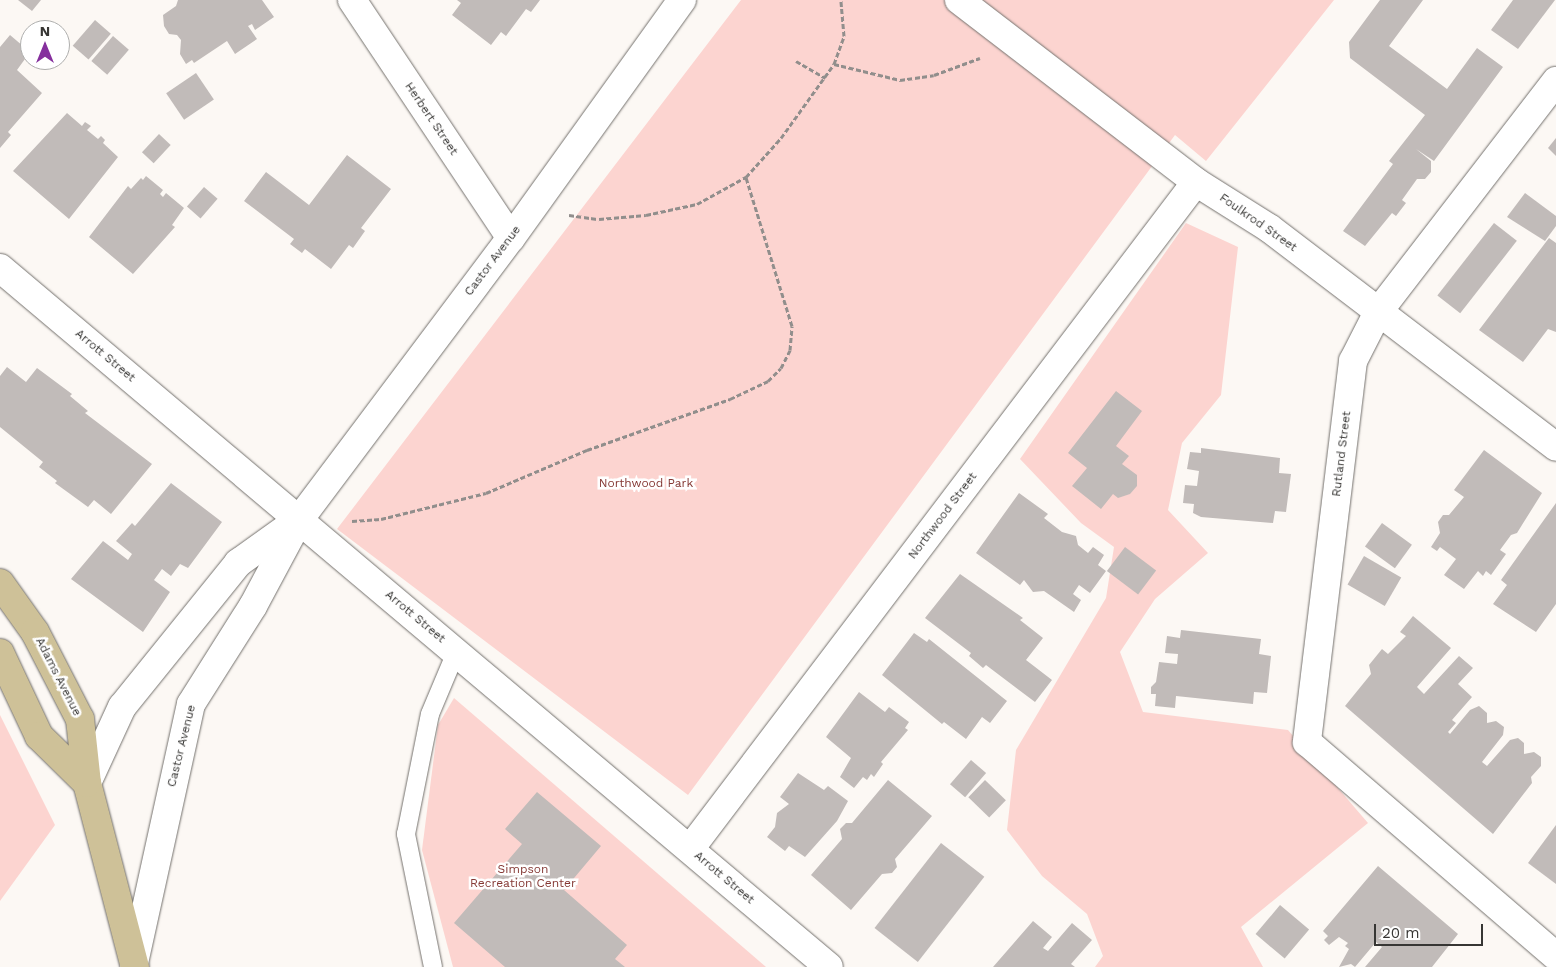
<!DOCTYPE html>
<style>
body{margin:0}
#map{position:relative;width:1556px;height:967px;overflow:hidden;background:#fcf8f4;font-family:"Work Sans",sans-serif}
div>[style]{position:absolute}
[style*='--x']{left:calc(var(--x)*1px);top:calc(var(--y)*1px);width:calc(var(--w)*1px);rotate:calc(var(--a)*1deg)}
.green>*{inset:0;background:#fcd4d0}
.building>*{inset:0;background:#c1bbb9;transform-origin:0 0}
.path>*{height:3px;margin-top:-1.5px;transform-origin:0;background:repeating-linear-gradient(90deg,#918e8c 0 5px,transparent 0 7.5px)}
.roads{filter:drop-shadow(0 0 1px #74716d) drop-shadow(0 0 1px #74716d)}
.service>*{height:18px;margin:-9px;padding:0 9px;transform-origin:9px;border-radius:9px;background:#fff}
.minor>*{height:28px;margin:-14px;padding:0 14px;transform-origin:14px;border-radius:14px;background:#fff}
.tertiary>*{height:28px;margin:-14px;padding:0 14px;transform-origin:14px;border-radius:14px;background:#fff}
.primary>*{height:28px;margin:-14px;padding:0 14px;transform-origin:14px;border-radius:14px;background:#cec198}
span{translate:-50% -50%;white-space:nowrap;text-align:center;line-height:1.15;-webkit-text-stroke:5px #fff;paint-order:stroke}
.street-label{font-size:12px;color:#373634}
.park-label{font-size:12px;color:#853834}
.north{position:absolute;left:20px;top:20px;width:50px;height:50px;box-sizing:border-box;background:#fff;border:1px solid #afafae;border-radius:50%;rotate:0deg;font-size:14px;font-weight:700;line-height:20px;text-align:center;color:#373634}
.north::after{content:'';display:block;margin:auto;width:18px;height:22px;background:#852f9d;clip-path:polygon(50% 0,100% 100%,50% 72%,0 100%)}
.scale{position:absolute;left:1374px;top:924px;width:109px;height:22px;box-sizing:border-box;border:2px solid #373634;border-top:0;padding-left:6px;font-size:15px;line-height:18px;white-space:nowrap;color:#373634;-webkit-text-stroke:4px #fff;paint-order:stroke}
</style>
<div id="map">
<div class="green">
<i style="clip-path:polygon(741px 0,1334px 0,1206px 161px,1175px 135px,688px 795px,337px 529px)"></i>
<i style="clip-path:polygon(1186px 223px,1238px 247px,1221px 395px,1182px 443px,1168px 510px,1208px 553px,1155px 599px,1120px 652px,1143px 712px,1288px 730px,1368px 823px,1241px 927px,1263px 967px,1095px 967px,1103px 956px,1087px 914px,1042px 876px,1007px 830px,1016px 750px,1106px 598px,1114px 547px,1081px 523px,1020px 459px)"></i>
<i style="clip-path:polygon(454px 698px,766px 967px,453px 967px,422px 850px,438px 725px)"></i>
<i style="clip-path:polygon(0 715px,55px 825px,0 901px)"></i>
</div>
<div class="building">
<i style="clip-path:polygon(18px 0,41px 0,32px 11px)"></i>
<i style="clip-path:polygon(178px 0,262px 0,274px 17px,255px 30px,252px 24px,248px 26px,257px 39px,235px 54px,227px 41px,194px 63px,192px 60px,186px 64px,180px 54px,181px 40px,177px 35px,169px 34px,164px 26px,163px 15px,176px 6px)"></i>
<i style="clip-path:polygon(457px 0,540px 0,531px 12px,526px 9px,506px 36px,501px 32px,491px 45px,452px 15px,461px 3px)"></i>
<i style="clip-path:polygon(1380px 0,1423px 0,1389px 46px,1447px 89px,1477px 48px,1503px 67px,1434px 161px,1416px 149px,1431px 161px,1431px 172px,1425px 179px,1417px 179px,1402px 200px,1406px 203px,1396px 216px,1392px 213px,1365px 246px,1343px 231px,1393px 164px,1389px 161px,1425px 115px,1350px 58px,1349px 42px)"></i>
<i style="clip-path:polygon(1513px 0,1555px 0,1518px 49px,1491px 30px)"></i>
<i style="left:95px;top:20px;width:21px;height:34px;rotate:41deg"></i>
<i style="clip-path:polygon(10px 35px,30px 52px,17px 70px,42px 93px,8px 132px,11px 135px,0 148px,0 47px)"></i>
<i style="left:113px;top:36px;width:21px;height:33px;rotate:41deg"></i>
<i style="left:196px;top:73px;width:32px;height:36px;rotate:56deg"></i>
<i style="clip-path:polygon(67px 113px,82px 126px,85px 122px,91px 126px,87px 130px,98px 139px,101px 136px,105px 140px,103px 143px,118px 157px,69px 219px,13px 171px)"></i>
<i style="left:159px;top:134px;width:16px;height:25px;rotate:43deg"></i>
<i style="clip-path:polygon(1556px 138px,1556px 156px,1548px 148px)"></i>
<i style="clip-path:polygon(347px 155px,391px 189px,361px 228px,365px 231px,353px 248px,349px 245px,331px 269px,305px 249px,302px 253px,290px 244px,294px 239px,244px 201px,266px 172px,309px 205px)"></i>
<i style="clip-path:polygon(146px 176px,163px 190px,160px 194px,163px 197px,166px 193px,184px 208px,172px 225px,175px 227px,133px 274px,89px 237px,128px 186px,131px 189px,141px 178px,143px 180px)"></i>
<i style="left:204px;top:187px;width:18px;height:26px;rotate:41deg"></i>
<i style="clip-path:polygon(1525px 193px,1556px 216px,1556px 226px,1545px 241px,1507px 217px)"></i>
<i style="left:1494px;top:223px;width:29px;height:92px;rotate:38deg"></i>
<i style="clip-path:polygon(1549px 238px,1556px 243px,1556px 332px,1548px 329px,1523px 362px,1479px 330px)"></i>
<i style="clip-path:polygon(7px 367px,26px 382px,37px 368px,72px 394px,70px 396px,88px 411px,85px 413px,152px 464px,111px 514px,94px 500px,88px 507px,55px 483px,57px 481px,39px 467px,43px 462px,0 427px,0 376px)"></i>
<i style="clip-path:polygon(1116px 391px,1142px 411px,1116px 446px,1129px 456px,1122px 464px,1137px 475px,1137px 486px,1130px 494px,1118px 498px,1113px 494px,1101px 509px,1072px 486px,1087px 468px,1068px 453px)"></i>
<i style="clip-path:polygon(1201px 448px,1280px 458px,1279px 473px,1291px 474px,1286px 512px,1275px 511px,1273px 523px,1201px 517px,1193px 513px,1194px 504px,1183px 503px,1185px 485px,1197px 486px,1199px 471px,1187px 469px,1190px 452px,1201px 453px)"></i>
<i style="clip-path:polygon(1484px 450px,1542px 493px,1517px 533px,1511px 535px,1500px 550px,1506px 554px,1491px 575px,1486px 571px,1483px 576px,1478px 571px,1464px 589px,1444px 575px,1456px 559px,1440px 547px,1437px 551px,1431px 547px,1440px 533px,1438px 522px,1443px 515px,1449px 515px,1464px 497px,1454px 490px)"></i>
<i style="clip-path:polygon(171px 483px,222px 522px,188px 568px,180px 564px,171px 576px,162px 569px,154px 580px,170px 592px,143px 632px,71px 579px,103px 541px,128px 560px,132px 554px,116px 541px,132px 523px,135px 526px)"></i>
<i style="clip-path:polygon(1019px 493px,1048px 514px,1044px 518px,1062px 532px,1076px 536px,1078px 545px,1088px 553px,1093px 547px,1104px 555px,1098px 565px,1106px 571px,1090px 593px,1079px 585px,1073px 594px,1081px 600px,1074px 612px,1044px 591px,1033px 592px,1024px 580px,1020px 585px,976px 553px)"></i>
<i style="clip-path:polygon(1556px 503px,1556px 604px,1536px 632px,1493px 604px,1507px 585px,1501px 580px)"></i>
<i style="left:1382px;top:523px;width:37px;height:29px;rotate:36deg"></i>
<i style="left:1125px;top:547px;width:39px;height:30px;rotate:37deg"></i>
<i style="left:1364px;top:556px;width:43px;height:33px;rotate:30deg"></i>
<i style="clip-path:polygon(960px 574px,1023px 618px,1020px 620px,1043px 638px,1026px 660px,1052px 680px,1035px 702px,986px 665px,983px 668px,969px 656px,971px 653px,925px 618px)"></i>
<i style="clip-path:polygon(1413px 616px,1451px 648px,1417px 687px,1424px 694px,1459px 656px,1473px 668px,1458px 684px,1472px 697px,1452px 720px,1456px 723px,1448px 732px,1450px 734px,1470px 710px,1479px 706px,1487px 713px,1487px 723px,1496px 721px,1504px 727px,1503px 735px,1482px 762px,1487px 766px,1510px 740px,1518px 738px,1524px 743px,1524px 754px,1534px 752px,1541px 757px,1541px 766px,1531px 777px,1532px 783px,1493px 834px,1345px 706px,1371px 674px,1369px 665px,1382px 649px,1388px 654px,1406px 636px,1400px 632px)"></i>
<i style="clip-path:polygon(1181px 630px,1261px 639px,1259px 654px,1271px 656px,1267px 693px,1254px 692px,1253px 704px,1176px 696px,1175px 708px,1155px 706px,1156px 694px,1151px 694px,1151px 687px,1156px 682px,1159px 662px,1177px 664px,1178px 654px,1165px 653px,1167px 636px,1180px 638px)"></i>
<i style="clip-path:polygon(914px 633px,927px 642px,929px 639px,1007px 701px,990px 723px,982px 717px,966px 739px,944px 722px,942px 724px,882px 675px)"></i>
<i style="clip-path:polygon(859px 692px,885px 712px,889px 707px,909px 722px,905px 728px,908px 730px,881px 762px,883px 764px,874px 777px,871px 774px,867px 780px,863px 777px,854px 788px,840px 777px,851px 758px,826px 737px)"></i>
<i style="left:971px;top:760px;width:20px;height:32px;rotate:41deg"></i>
<i style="clip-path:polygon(798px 773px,824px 790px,828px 786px,848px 801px,837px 821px,805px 857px,789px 846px,785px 851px,767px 837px,775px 827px,777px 813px,789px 804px,780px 797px)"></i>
<i style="clip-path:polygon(888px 780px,932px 816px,895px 859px,897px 867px,892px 873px,882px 874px,851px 910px,811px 875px,842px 839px,840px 829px,846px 823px,852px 823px)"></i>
<i style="left:985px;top:780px;width:29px;height:24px;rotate:44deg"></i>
<i style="clip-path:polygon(537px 792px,601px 846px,564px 890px,627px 945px,615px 959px,625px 967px,505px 967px,454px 923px,522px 844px,505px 829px)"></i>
<i style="clip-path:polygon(1556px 825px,1556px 884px,1528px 863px)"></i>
<i style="left:941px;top:843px;width:55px;height:108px;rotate:38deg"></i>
<i style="clip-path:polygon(1378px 866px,1458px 934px,1432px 967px,1365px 967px,1382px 947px,1376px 942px,1355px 967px,1351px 964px,1339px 967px,1349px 949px,1345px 946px,1348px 943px,1339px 937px,1329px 945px,1324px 940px,1328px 936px,1323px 931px)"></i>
<i style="left:1280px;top:905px;width:38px;height:38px;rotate:40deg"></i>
<i style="clip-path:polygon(1033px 921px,1052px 937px,1043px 948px,1048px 951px,1072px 923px,1092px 940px,1071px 964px,1075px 967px,993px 967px)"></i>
</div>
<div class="path">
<i style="--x:796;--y:61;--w:34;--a:30"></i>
<i style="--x:834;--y:64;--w:68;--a:13.6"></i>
<i style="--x:900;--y:80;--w:34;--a:-8"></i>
<i style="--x:934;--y:75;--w:49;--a:-20.3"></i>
<i style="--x:569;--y:215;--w:30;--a:8"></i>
<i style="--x:599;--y:219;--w:47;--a:-4.9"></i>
<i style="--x:646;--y:215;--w:52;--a:-12.2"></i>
<i style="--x:697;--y:204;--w:56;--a:-28.9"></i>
<i style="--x:746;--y:177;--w:52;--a:-48.1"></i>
<i style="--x:781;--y:138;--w:91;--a:-54.4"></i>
<i style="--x:834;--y:64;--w:30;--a:-70"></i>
<i style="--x:844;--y:36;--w:36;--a:-95"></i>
<i style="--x:352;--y:521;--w:29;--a:-4"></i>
<i style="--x:381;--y:519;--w:108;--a:-13.9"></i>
<i style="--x:486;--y:493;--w:110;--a:-23.1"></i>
<i style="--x:587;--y:450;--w:152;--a:-19.6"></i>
<i style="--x:730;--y:399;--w:42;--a:-25.3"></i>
<i style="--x:768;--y:381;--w:18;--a:-45"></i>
<i style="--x:781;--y:368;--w:20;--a:-63"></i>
<i style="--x:790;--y:350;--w:24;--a:-85"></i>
<i style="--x:792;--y:326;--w:156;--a:-107.2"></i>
</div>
<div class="roads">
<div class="service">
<i style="--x:433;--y:967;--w:136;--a:-101.5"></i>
<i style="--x:406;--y:834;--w:122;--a:-78.7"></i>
<i style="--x:430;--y:714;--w:67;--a:-67.2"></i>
</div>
<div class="minor">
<i style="--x:352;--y:0;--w:286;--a:56.3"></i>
<i style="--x:959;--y:0;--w:299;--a:37.5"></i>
<i style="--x:1196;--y:182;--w:86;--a:32.2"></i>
<i style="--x:1269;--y:228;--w:361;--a:37.3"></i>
<i style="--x:1556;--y:81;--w:292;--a:127.6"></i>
<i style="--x:1378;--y:312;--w:55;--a:117"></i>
<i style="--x:1353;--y:361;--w:384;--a:96.9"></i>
<i style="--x:1307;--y:742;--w:328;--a:40.7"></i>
<i style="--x:0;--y:268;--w:1084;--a:40.14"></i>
<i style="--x:690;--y:849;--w:837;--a:-52.82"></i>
</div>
<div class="tertiary">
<i style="--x:87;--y:783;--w:84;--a:-65.3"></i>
<i style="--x:122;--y:707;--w:185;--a:-51.1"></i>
<i style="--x:238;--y:563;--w:69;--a:-35.5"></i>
<i style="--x:134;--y:963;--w:265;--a:-77.6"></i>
<i style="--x:191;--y:704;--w:116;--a:-57.7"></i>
<i style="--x:253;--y:606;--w:98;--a:-61.9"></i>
<i style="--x:299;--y:520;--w:353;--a:-53.1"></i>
<i style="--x:511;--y:238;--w:293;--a:-54.3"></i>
</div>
<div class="primary">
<i style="--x:0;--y:583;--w:60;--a:54.5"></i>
<i style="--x:35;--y:632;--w:98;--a:62.7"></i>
<i style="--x:80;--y:719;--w:64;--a:83.8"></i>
<i style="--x:87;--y:783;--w:190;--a:75.4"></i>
<i style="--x:0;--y:653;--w:92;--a:64.8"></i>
<i style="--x:39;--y:736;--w:67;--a:44.4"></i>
</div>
</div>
<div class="street-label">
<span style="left:431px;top:119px;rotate:56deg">Herbert Street</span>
<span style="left:1258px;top:223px;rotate:35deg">Foulkrod Street</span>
<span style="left:493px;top:261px;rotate:-53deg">Castor Avenue</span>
<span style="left:105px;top:356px;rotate:40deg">Arrott Street</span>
<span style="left:1342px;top:454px;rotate:-83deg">Rutland Street</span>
<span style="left:943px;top:516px;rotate:-53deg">Northwood Street</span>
<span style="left:415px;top:617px;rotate:40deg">Arrott Street</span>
<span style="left:58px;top:677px;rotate:63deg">Adams Avenue</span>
<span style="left:182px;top:746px;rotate:-76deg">Castor Avenue</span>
<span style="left:724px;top:878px;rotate:40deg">Arrott Street</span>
</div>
<div class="park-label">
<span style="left:646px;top:484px">Northwood Park</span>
<span style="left:523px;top:877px">Simpson<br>Recreation Center</span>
</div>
<div class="north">N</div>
<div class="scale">20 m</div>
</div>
